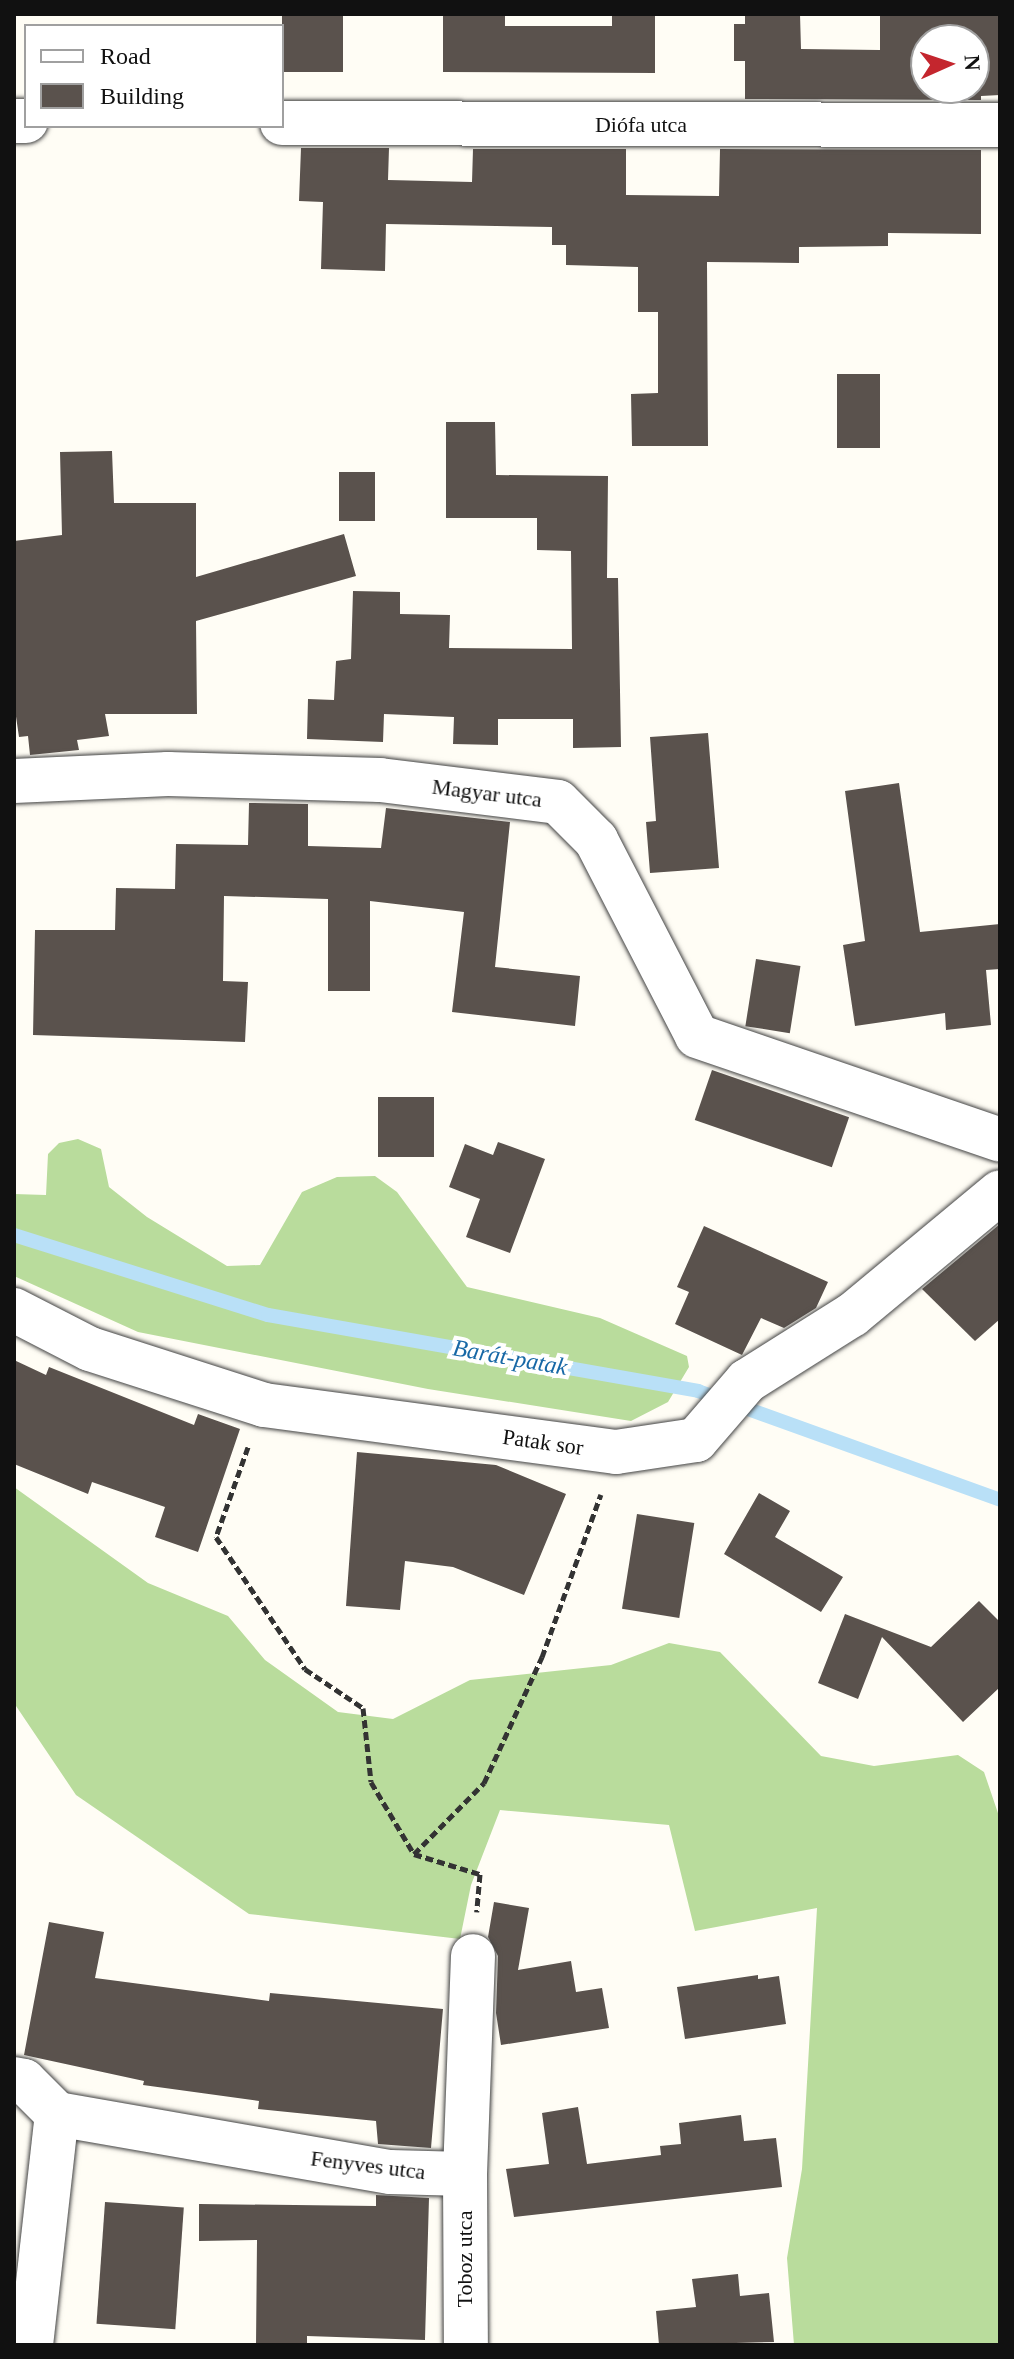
<!DOCTYPE html>
<meta charset="utf-8">
<style>
body{margin:0}
#map{position:relative;width:1014px;height:2359px;overflow:hidden;background:#fffdf5;font-family:"Times New Roman",serif}
div>[style]{position:absolute}
[style*='--x']{left:calc(var(--x)*1px);top:calc(var(--y)*1px);width:calc(var(--w)*1px);rotate:calc(var(--a)*1deg)}
.forest>*{inset:0;background:#b9dc9c}
.stream>*{height:14px;margin:-7px;padding:0 7px;transform-origin:7px;border-radius:7px;background:#b9e0f7}
.building>*{inset:0;background:#5a524d;transform-origin:0 0}
.path>*{height:5px;margin-top:-2.5px;transform-origin:0;background:repeating-linear-gradient(90deg,#333 0 8px,transparent 0 12px)}
.roads{filter:drop-shadow(0 0 2px #444) drop-shadow(0 0 2px #444)}
.street>*{height:44px;margin:-22px;padding:0 22px;transform-origin:22px;border-radius:22px;background:#fff}
span{translate:-50% -50%;white-space:nowrap;text-align:center;line-height:1.15;-webkit-text-stroke:8px #fff;paint-order:stroke}
.street-label{font-size:22px;color:#111}
.water-label{font-size:24px;color:#1768a6;font-style:italic}
.frame{position:absolute;inset:0;border:16px solid #111;pointer-events:none}
.legend{position:absolute;left:24px;top:24px;width:260px;height:104px;box-sizing:border-box;background:#fff;border:2px solid #a0a0a0;margin:0;padding:10px 14px;list-style:none;font-size:24px;color:#111}
.legend li{display:flex;align-items:center;gap:16px;height:40px}
.legend b{width:40px;border:2px solid #a0a0a0}
.north{position:absolute;left:910px;top:24px;width:80px;height:80px;box-sizing:border-box;background:#fff;border:2px solid #a0a0a0;border-radius:50%;rotate:87deg;font-size:22px;font-weight:700;line-height:32px;text-align:center;color:#111}
.north::after{content:'';display:block;margin:auto;width:28px;height:36px;background:#c4262e;clip-path:polygon(50% 0,100% 100%,50% 72%,0 100%)}
</style>
<div id="map">
<div class="forest">
<i style="clip-path:polygon(78px 1139px,101px 1149px,109px 1187px,147px 1217px,227px 1266px,260px 1265px,302px 1192px,337px 1177px,375px 1176px,397px 1192px,467px 1287px,600px 1318px,687px 1356px,689px 1367px,668px 1402px,631px 1421px,428px 1389px,138px 1332px,14px 1276px,14px 1194px,46px 1195px,48px 1154px,59px 1143px)"></i>
<i style="clip-path:polygon(14px 1487px,148px 1583px,228px 1616px,265px 1660px,338px 1712px,393px 1719px,470px 1680px,611px 1665px,669px 1643px,720px 1652px,821px 1756px,874px 1766px,958px 1755px,984px 1772px,1000px 1819px,1000px 2345px,794px 2345px,787px 2258px,802px 2169px,817px 1908px,695px 1931px,669px 1825px,500px 1810px,471px 1885px,460px 1939px,249px 1914px,76px 1795px,14px 1703px)"></i>
</div>
<div class="stream">
<i style="--x:14;--y:1235;--w:266;--a:17.5"></i>
<i style="--x:268;--y:1315;--w:437;--a:10"></i>
<i style="--x:698;--y:1391;--w:321;--a:19.8"></i>
</div>
<div class="building">
<i style="left:282px;top:14px;width:61px;height:58px"></i>
<i style="clip-path:polygon(443px 14px,505px 14px,505px 26px,612px 26px,612px 14px,655px 14px,655px 73px,443px 72px)"></i>
<i style="clip-path:polygon(evenodd,745px 14px,800px 14px,801px 49px,880px 50px,880px 14px,1000px 14px,1000px 95px,981px 96px,981px 100px,745px 99px,745px 61px,734px 61px,734px 24px,745px 24px,745px 14px,926px 40px,974px 40px,974px 88px,926px 88px,926px 40px)"></i>
<i style="clip-path:polygon(301px 148px,389px 148px,388px 180px,472px 182px,473px 149px,626px 149px,626px 195px,719px 196px,720px 149px,981px 150px,981px 234px,888px 233px,888px 246px,799px 247px,799px 263px,707px 262px,708px 446px,632px 446px,631px 394px,658px 393px,658px 312px,638px 312px,638px 267px,566px 265px,566px 245px,552px 245px,552px 227px,386px 224px,385px 271px,321px 269px,323px 202px,299px 201px)"></i>
<i style="left:837px;top:374px;width:43px;height:74px"></i>
<i style="clip-path:polygon(446px 422px,495px 422px,496px 475px,608px 476px,607px 578px,618px 578px,621px 747px,573px 748px,573px 719px,498px 719px,498px 745px,453px 744px,454px 717px,384px 714px,383px 742px,307px 739px,308px 699px,334px 700px,336px 661px,351px 659px,353px 591px,400px 592px,400px 614px,450px 615px,449px 648px,572px 649px,571px 551px,537px 550px,537px 518px,446px 518px)"></i>
<i style="clip-path:polygon(112px 451px,114px 503px,196px 503px,196px 577px,344px 534px,356px 576px,196px 621px,197px 714px,105px 714px,109px 736px,77px 740px,79px 750px,30px 755px,28px 736px,19px 737px,14px 703px,14px 541px,62px 535px,60px 452px)"></i>
<i style="left:339px;top:472px;width:36px;height:49px"></i>
<i style="clip-path:polygon(708px 733px,719px 868px,650px 873px,646px 822px,656px 821px,650px 737px)"></i>
<i style="clip-path:polygon(899px 783px,920px 932px,1000px 924px,1000px 969px,986px 970px,991px 1025px,946px 1030px,945px 1013px,855px 1026px,843px 945px,865px 941px,845px 791px)"></i>
<i style="clip-path:polygon(249px 803px,308px 804px,308px 846px,381px 848px,386px 808px,510px 822px,495px 967px,580px 976px,575px 1026px,452px 1012px,464px 912px,370px 901px,370px 991px,328px 991px,328px 899px,224px 896px,223px 981px,248px 982px,245px 1042px,33px 1035px,35px 930px,115px 930px,116px 888px,175px 889px,176px 844px,248px 845px)"></i>
<i style="left:756px;top:959px;width:45px;height:68px;rotate:9deg"></i>
<i style="left:712px;top:1070px;width:145px;height:53px;rotate:19deg"></i>
<i style="left:378px;top:1097px;width:56px;height:60px"></i>
<i style="clip-path:polygon(498px 1142px,545px 1159px,510px 1253px,466px 1237px,480px 1199px,449px 1187px,465px 1144px,493px 1155px)"></i>
<i style="clip-path:polygon(1000px 1224px,1000px 1319px,975px 1341px,922px 1289px)"></i>
<i style="clip-path:polygon(704px 1226px,828px 1282px,816px 1308px,784px 1328px,761px 1318px,742px 1355px,675px 1324px,689px 1292px,677px 1287px)"></i>
<i style="clip-path:polygon(14px 1360px,46px 1375px,49px 1367px,194px 1425px,198px 1414px,240px 1429px,198px 1552px,155px 1537px,165px 1507px,92px 1482px,88px 1494px,14px 1464px)"></i>
<i style="clip-path:polygon(357px 1452px,496px 1465px,566px 1494px,524px 1595px,453px 1567px,405px 1561px,400px 1610px,346px 1606px)"></i>
<i style="clip-path:polygon(759px 1493px,790px 1511px,775px 1537px,843px 1577px,821px 1612px,724px 1554px)"></i>
<i style="left:637px;top:1514px;width:58px;height:96px;rotate:9deg"></i>
<i style="clip-path:polygon(979px 1601px,1000px 1622px,1000px 1687px,963px 1722px,882px 1637px,858px 1699px,818px 1683px,845px 1614px,931px 1647px)"></i>
<i style="clip-path:polygon(494px 1902px,529px 1908px,518px 1970px,571px 1961px,576px 1992px,602px 1988px,609px 2028px,501px 2045px,496px 2013px,498px 1956px,488px 1937px)"></i>
<i style="clip-path:polygon(49px 1922px,104px 1932px,95px 1978px,269px 2001px,270px 1993px,443px 2009px,431px 2148px,378px 2144px,376px 2121px,258px 2109px,259px 2101px,143px 2085px,144px 2081px,24px 2055px)"></i>
<i style="clip-path:polygon(758px 1975px,758px 1979px,779px 1976px,786px 2024px,685px 2039px,677px 1987px)"></i>
<i style="clip-path:polygon(578px 2107px,587px 2164px,661px 2155px,660px 2146px,681px 2144px,679px 2123px,741px 2115px,744px 2141px,776px 2138px,782px 2187px,514px 2217px,506px 2169px,549px 2164px,542px 2113px)"></i>
<i style="clip-path:polygon(376px 2195px,429px 2198px,425px 2340px,307px 2336px,307px 2345px,256px 2345px,257px 2240px,199px 2241px,199px 2204px,376px 2206px)"></i>
<i style="left:105px;top:2202px;width:79px;height:122px;rotate:4deg"></i>
<i style="clip-path:polygon(738px 2274px,740px 2296px,769px 2293px,774px 2342px,659px 2345px,656px 2311px,696px 2307px,692px 2279px)"></i>
</div>
<div class="path">
<i style="--x:248;--y:1447;--w:96;--a:109.6"></i>
<i style="--x:216;--y:1537;--w:159;--a:56"></i>
<i style="--x:305;--y:1669;--w:70;--a:33.9"></i>
<i style="--x:363;--y:1708;--w:74;--a:83.8"></i>
<i style="--x:371;--y:1782;--w:84;--a:59.2"></i>
<i style="--x:414;--y:1854;--w:69;--a:16.9"></i>
<i style="--x:480;--y:1874;--w:38;--a:95"></i>
<i style="--x:414;--y:1854;--w:100;--a:-45.4"></i>
<i style="--x:484;--y:1783;--w:139;--a:-65.3"></i>
<i style="--x:542;--y:1657;--w:173;--a:-70.1"></i>
</div>
<div class="roads">
<div class="street">
<i style="--x:14;--y:121;--w:12;--a:0"></i>
<i style="--x:282;--y:123;--w:718;--a:0.16"></i>
<i style="--x:14;--y:781;--w:154;--a:-2.6"></i>
<i style="--x:168;--y:774;--w:212;--a:1.6"></i>
<i style="--x:380;--y:780;--w:179;--a:7"></i>
<i style="--x:558;--y:802;--w:54;--a:45"></i>
<i style="--x:596;--y:840;--w:220;--a:62.7"></i>
<i style="--x:697;--y:1036;--w:320;--a:18.9"></i>
<i style="--x:14;--y:1310;--w:85;--a:27.2"></i>
<i style="--x:90;--y:1349;--w:183;--a:17.8"></i>
<i style="--x:264;--y:1405;--w:355;--a:7.6"></i>
<i style="--x:616;--y:1452;--w:81;--a:-8.5"></i>
<i style="--x:696;--y:1440;--w:78;--a:-49.2"></i>
<i style="--x:747;--y:1381;--w:124;--a:-32.2"></i>
<i style="--x:852;--y:1315;--w:192;--a:-39.7"></i>
<i style="--x:14;--y:2079;--w:10;--a:11"></i>
<i style="--x:24;--y:2081;--w:47;--a:45"></i>
<i style="--x:57;--y:2114;--w:338;--a:9.9"></i>
<i style="--x:390;--y:2172;--w:75;--a:1.5"></i>
<i style="--x:465;--y:2174;--w:218;--a:-87.9"></i>
<i style="--x:465;--y:2174;--w:171;--a:89.7"></i>
<i style="--x:31;--y:2345;--w:232;--a:-83.6"></i>
</div>
</div>
<div class="street-label">
<span style="left:641px;top:125px">Diófa utca</span>
<span style="left:487px;top:793px;rotate:7deg">Magyar utca</span>
<span style="left:543px;top:1442px;rotate:8deg">Patak sor</span>
<span style="left:368px;top:2165px;rotate:7deg">Fenyves utca</span>
<span style="left:465px;top:2259px;rotate:-90deg">Toboz utca</span>
</div>
<div class="water-label">
<span style="left:510px;top:1358px;rotate:10deg">Barát-patak</span>
</div>
<div class="frame"></div>
<ul class="legend">
<li><b style="height:10px;background:#fff"></b>Road</li>
<li><b style="height:22px;background:#5a524d"></b>Building</li>
</ul>
<div class="north">N</div>
</div>
